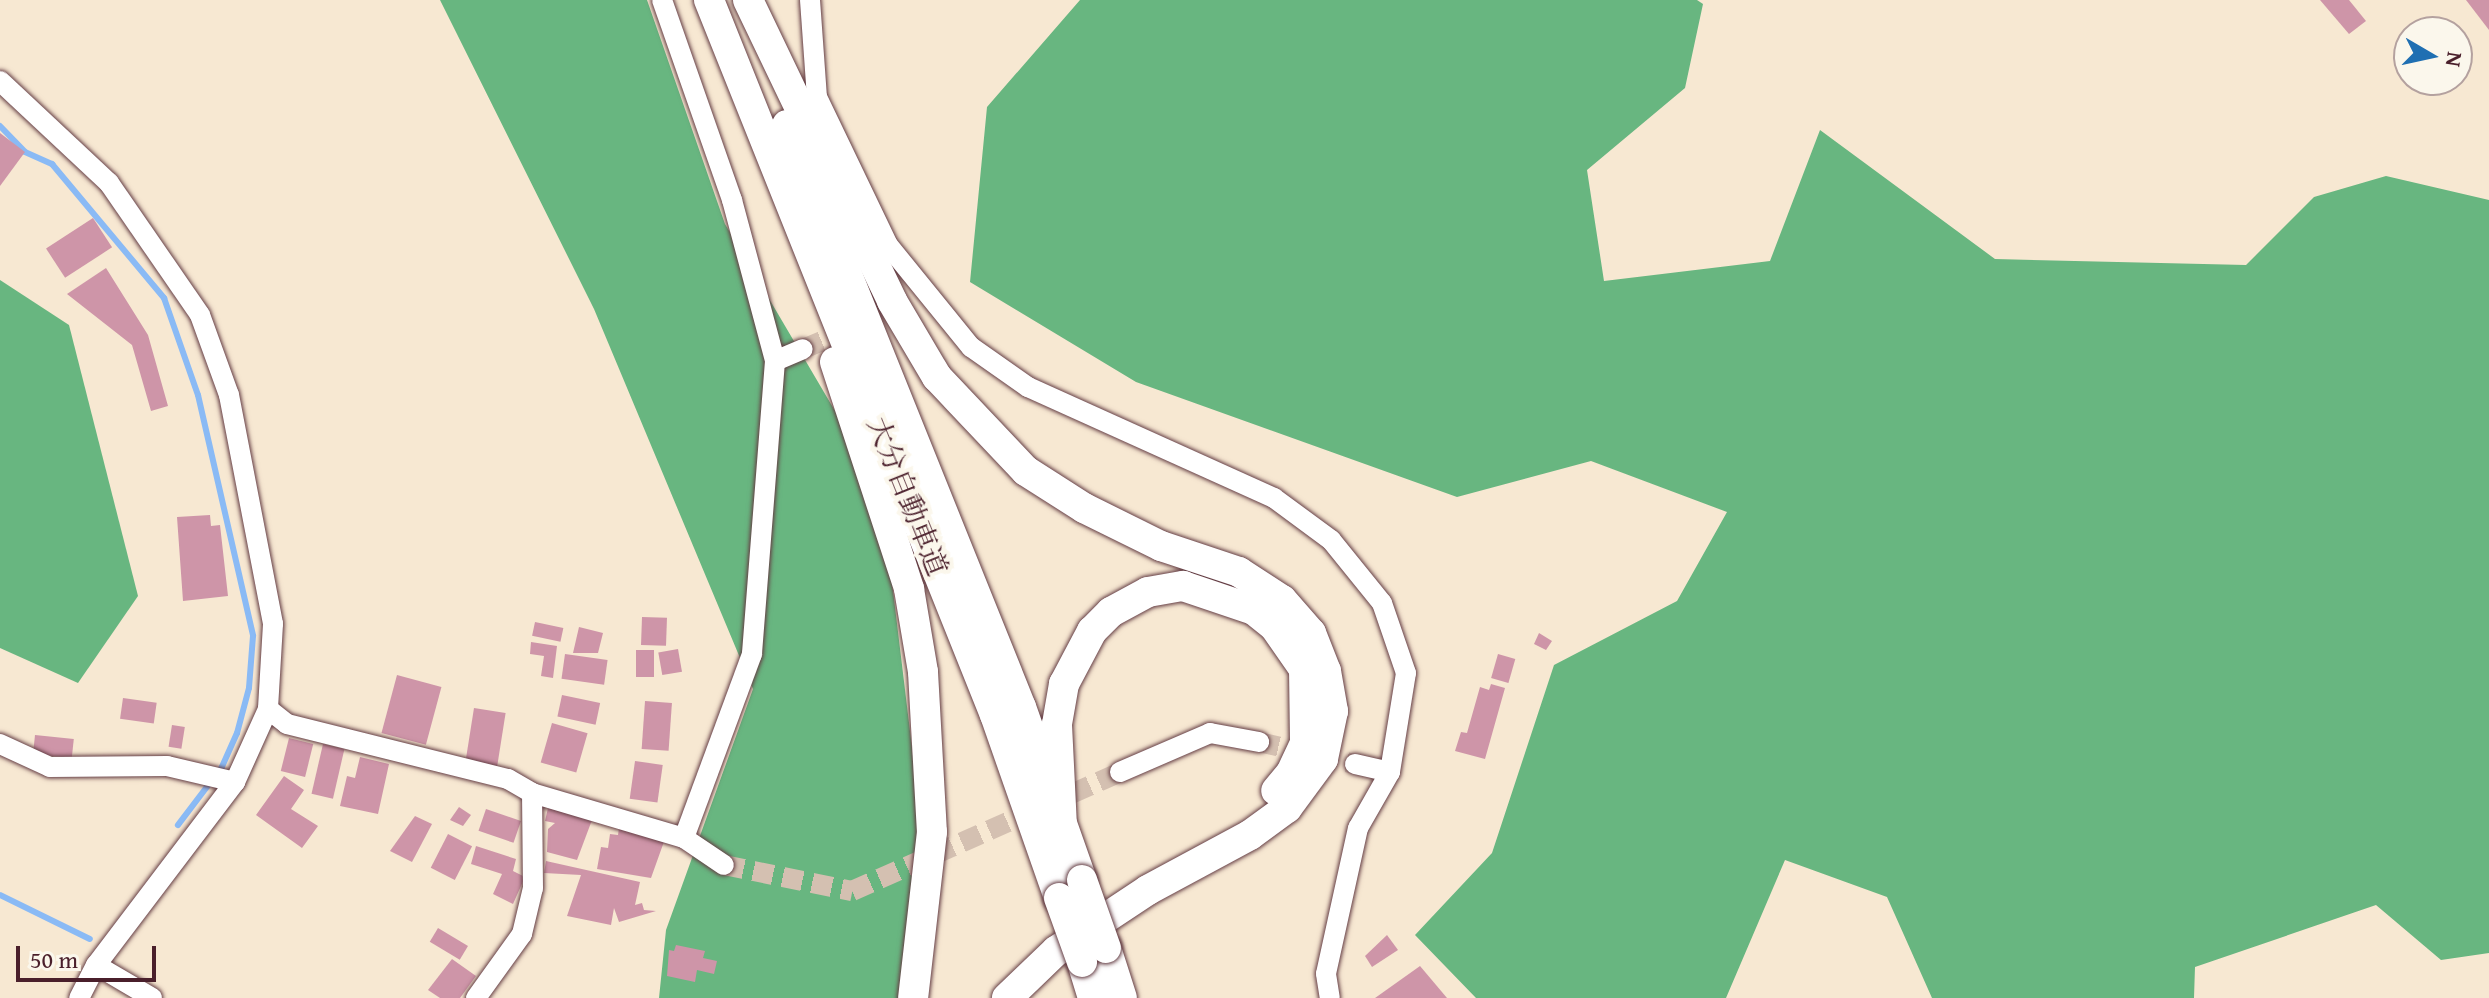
<!DOCTYPE html>
<meta charset="utf-8">
<style>
body{margin:0}
#map{position:relative;width:2489px;height:998px;overflow:hidden;background:#f7e8d2;font-family:"Gentium Book Plus","Noto Serif JP",serif}
div>[style]{position:absolute}
[style*='--x']{left:calc(var(--x)*1px);top:calc(var(--y)*1px);width:calc(var(--w)*1px);rotate:calc(var(--a)*1deg)}
.forest>*{inset:0;background:#68b680}
.stream>*{height:6px;margin:-3px;padding:0 3px;transform-origin:3px;border-radius:3px;background:#8abaf5}
.building>*{inset:0;background:#ce95a8;transform-origin:0 0}
.minor-tunnel>*{height:20px;margin-top:-10px;transform-origin:0;background:repeating-linear-gradient(90deg,#d4c0b1 0 20px,transparent 0 30px)}
.roads{filter:drop-shadow(0 0 2px #643d44) drop-shadow(0 0 2px #643d44)}
.minor>*{height:20px;margin:-10px;padding:0 10px;transform-origin:10px;border-radius:10px;background:#fff}
.highway>*{height:30px;margin:-15px;padding:0 15px;transform-origin:15px;border-radius:15px;background:#fff}
.bridges{filter:drop-shadow(0 0 2px #643d44) drop-shadow(0 0 2px #643d44)}
.highway-bridge>*{height:30px;margin:-15px;padding:0 15px;transform-origin:15px;border-radius:15px;background:#fff}
span{translate:-50% -50%;white-space:nowrap;text-align:center;line-height:1.15;-webkit-text-stroke:8px #fbf7ec;paint-order:stroke}
.street-label{font-size:28px;color:#4a1f2b}
.north{position:absolute;left:2393px;top:16px;width:80px;height:80px;box-sizing:border-box;background:#fbf7ec;border:2px solid #b4a19f;border-radius:50%;rotate:99deg;font-size:22px;font-weight:700;line-height:32px;text-align:center;color:#4a1f2b}
.north::after{content:'';display:block;margin:auto;width:28px;height:36px;background:#1f6fb2;clip-path:polygon(50% 0,100% 100%,50% 72%,0 100%)}
.scale{position:absolute;left:16px;top:946px;width:140px;height:36px;box-sizing:border-box;border:4px solid #4a1f2b;border-top:0;padding-left:10px;font-size:24px;line-height:28px;white-space:nowrap;color:#4a1f2b;-webkit-text-stroke:6px #fbf7ec;paint-order:stroke}
</style>
<div id="map">
<div class="forest">
<i style="clip-path:polygon(440px 0,647px 0,725px 224px,848px 433px,891px 574px,921px 822px,900px 998px,659px 998px,666px 930px,753px 689px,594px 309px)"></i>
<i style="clip-path:polygon(1080px 0,1697px 0,1703px 4px,1685px 88px,1587px 170px,1604px 281px,1770px 261px,1820px 130px,1995px 259px,2246px 265px,2314px 197px,2386px 176px,2489px 200px,2489px 953px,2441px 960px,2376px 905px,2195px 967px,2194px 998px,1932px 998px,1887px 897px,1785px 860px,1726px 998px,1476px 998px,1415px 935px,1492px 853px,1554px 665px,1677px 601px,1727px 512px,1591px 461px,1457px 497px,1136px 382px,970px 282px,987px 107px)"></i>
<i style="clip-path:polygon(0 280px,69px 325px,138px 596px,78px 683px,0 648px)"></i>
</div>
<div class="stream">
<i style="--x:0;--y:126;--w:36;--a:46"></i>
<i style="--x:25;--y:152;--w:30;--a:24"></i>
<i style="--x:52;--y:164;--w:175;--a:50.1"></i>
<i style="--x:164;--y:298;--w:103;--a:70.7"></i>
<i style="--x:198;--y:395;--w:247;--a:77.1"></i>
<i style="--x:253;--y:636;--w:52;--a:94.4"></i>
<i style="--x:249;--y:688;--w:47;--a:104.9"></i>
<i style="--x:237;--y:733;--w:37;--a:114"></i>
<i style="--x:222;--y:767;--w:73;--a:127.2"></i>
<i style="--x:0;--y:895;--w:100;--a:26.1"></i>
</div>
<div class="building">
<i style="clip-path:polygon(2320px 0,2349px 0,2366px 21px,2349px 34px)"></i>
<i style="clip-path:polygon(2466px 0,2489px 0,2489px 30px)"></i>
<i style="clip-path:polygon(0 133px,25px 152px,0 186px)"></i>
<i style="left:93px;top:218px;width:35px;height:56px;rotate:57deg"></i>
<i style="clip-path:polygon(106px 268px,148px 335px,168px 406px,151px 411px,132px 345px,67px 294px)"></i>
<i style="clip-path:polygon(210px 515px,211px 526px,220px 525px,228px 596px,183px 601px,177px 517px)"></i>
<i style="left:642px;top:617px;width:25px;height:28px;rotate:2deg"></i>
<i style="left:535px;top:622px;width:29px;height:14px;rotate:12deg"></i>
<i style="clip-path:polygon(579px 627px,603px 633px,598px 653px,573px 653px)"></i>
<i style="clip-path:polygon(1539px 633px,1552px 641px,1546px 650px,1534px 644px)"></i>
<i style="clip-path:polygon(531px 642px,557px 646px,553px 678px,541px 676px,544px 656px,530px 654px)"></i>
<i style="left:678px;top:649px;width:23px;height:20px;rotate:80deg"></i>
<i style="left:636px;top:650px;width:18px;height:27px"></i>
<i style="left:565px;top:654px;width:43px;height:25px;rotate:8deg"></i>
<i style="left:1498px;top:654px;width:18px;height:25px;rotate:16deg"></i>
<i style="left:397px;top:675px;width:46px;height:60px;rotate:15deg"></i>
<i style="clip-path:polygon(1491px 684px,1505px 688px,1485px 759px,1455px 751px,1461px 732px,1467px 733px,1480px 687px,1489px 690px)"></i>
<i style="left:562px;top:695px;width:39px;height:22px;rotate:12deg"></i>
<i style="left:123px;top:698px;width:34px;height:21px;rotate:8deg"></i>
<i style="left:645px;top:701px;width:27px;height:48px;rotate:4deg"></i>
<i style="left:474px;top:708px;width:32px;height:55px;rotate:9deg"></i>
<i style="left:552px;top:723px;width:37px;height:41px;rotate:16deg"></i>
<i style="left:172px;top:725px;width:13px;height:22px;rotate:9deg"></i>
<i style="left:35px;top:735px;width:39px;height:19px;rotate:6deg"></i>
<i style="left:289px;top:738px;width:25px;height:34px;rotate:14deg"></i>
<i style="left:323px;top:744px;width:22px;height:51px;rotate:13deg"></i>
<i style="clip-path:polygon(360px 757px,389px 764px,378px 814px,340px 806px,347px 776px,355px 778px)"></i>
<i style="left:635px;top:761px;width:28px;height:38px;rotate:8deg"></i>
<i style="clip-path:polygon(284px 776px,304px 790px,291px 809px,318px 826px,302px 848px,256px 815px)"></i>
<i style="clip-path:polygon(459px 807px,471px 815px,463px 826px,450px 820px)"></i>
<i style="clip-path:polygon(548px 808px,592px 820px,577px 860px,547px 852px,548px 829px,555px 823px,545px 821px)"></i>
<i style="left:486px;top:809px;width:37px;height:23px;rotate:19deg"></i>
<i style="clip-path:polygon(415px 816px,432px 824px,412px 862px,390px 851px)"></i>
<i style="clip-path:polygon(619px 828px,666px 836px,651px 878px,597px 869px,601px 847px,608px 848px,610px 834px,618px 835px)"></i>
<i style="left:448px;top:834px;width:27px;height:38px;rotate:27deg"></i>
<i style="clip-path:polygon(476px 846px,516px 859px,513px 871px,525px 877px,513px 904px,493px 894px,502px 874px,471px 864px)"></i>
<i style="clip-path:polygon(546px 861px,640px 882px,635px 905px,642px 903px,644px 910px,656px 911px,619px 922px,614px 908px,611px 925px,567px 916px,581px 875px,544px 873px)"></i>
<i style="left:438px;top:928px;width:35px;height:16px;rotate:31deg"></i>
<i style="clip-path:polygon(1387px 935px,1398px 950px,1372px 967px,1365px 956px)"></i>
<i style="clip-path:polygon(676px 945px,705px 951px,703px 958px,717px 961px,714px 974px,697px 970px,695px 982px,667px 976px,669px 950px,674px 951px)"></i>
<i style="clip-path:polygon(452px 959px,476px 976px,460px 998px,440px 998px,428px 990px)"></i>
<i style="clip-path:polygon(1420px 966px,1447px 998px,1375px 998px)"></i>
</div>
<div class="minor-tunnel">
<i style="--x:803;--y:349;--w:112;--a:-22.7"></i>
<i style="--x:1259;--y:742;--w:98;--a:12.9"></i>
<i style="--x:724;--y:865;--w:131;--a:11.5"></i>
<i style="--x:852;--y:891;--w:293;--a:-23.9"></i>
</div>
<div class="roads">
<div class="minor">
<i style="--x:662;--y:0;--w:212;--a:70.7"></i>
<i style="--x:732;--y:200;--w:167;--a:75"></i>
<i style="--x:775;--y:361;--w:294;--a:94.5"></i>
<i style="--x:752;--y:654;--w:196;--a:110.3"></i>
<i style="--x:810;--y:0;--w:97;--a:85.9"></i>
<i style="--x:817;--y:97;--w:164;--a:64.4"></i>
<i style="--x:888;--y:245;--w:132;--a:50.9"></i>
<i style="--x:971;--y:347;--w:70;--a:35.1"></i>
<i style="--x:1028;--y:387;--w:270;--a:24.3"></i>
<i style="--x:1274;--y:498;--w:71;--a:36.4"></i>
<i style="--x:1331;--y:540;--w:81;--a:51"></i>
<i style="--x:1382;--y:603;--w:74;--a:71.1"></i>
<i style="--x:1406;--y:673;--w:100;--a:99.2"></i>
<i style="--x:1390;--y:772;--w:64;--a:119.7"></i>
<i style="--x:1358;--y:828;--w:149;--a:102.4"></i>
<i style="--x:1326;--y:974;--w:24;--a:81"></i>
<i style="--x:0;--y:81;--w:149;--a:43.1"></i>
<i style="--x:109;--y:183;--w:160;--a:55.4"></i>
<i style="--x:200;--y:315;--w:85;--a:70.1"></i>
<i style="--x:229;--y:395;--w:233;--a:79.1"></i>
<i style="--x:273;--y:624;--w:85;--a:93.4"></i>
<i style="--x:268;--y:709;--w:80;--a:114.3"></i>
<i style="--x:235;--y:782;--w:230;--a:127.2"></i>
<i style="--x:96;--y:965;--w:37;--a:117"></i>
<i style="--x:775;--y:361;--w:30;--a:-23"></i>
<i style="--x:268;--y:709;--w:24;--a:38"></i>
<i style="--x:287;--y:724;--w:228;--a:14"></i>
<i style="--x:508;--y:779;--w:28;--a:30"></i>
<i style="--x:532;--y:793;--w:159;--a:16.5"></i>
<i style="--x:684;--y:838;--w:48;--a:34"></i>
<i style="--x:0;--y:744;--w:55;--a:24.7"></i>
<i style="--x:50;--y:767;--w:117;--a:-0.5"></i>
<i style="--x:167;--y:766;--w:70;--a:13.2"></i>
<i style="--x:1355;--y:764;--w:36;--a:13"></i>
<i style="--x:1120;--y:772;--w:98;--a:-23.4"></i>
<i style="--x:1210;--y:733;--w:50;--a:10.4"></i>
<i style="--x:96;--y:965;--w:65;--a:30.5"></i>
<i style="--x:476;--y:998;--w:79;--a:-54.3"></i>
<i style="--x:522;--y:934;--w:47;--a:-76.6"></i>
<i style="--x:533;--y:888;--w:95;--a:-90.6"></i>
</div>
<div class="highway">
<i style="--x:709;--y:0;--w:770;--a:68.2"></i>
<i style="--x:995;--y:715;--w:194;--a:70.7"></i>
<i style="--x:748;--y:0;--w:334;--a:64.4"></i>
<i style="--x:892;--y:301;--w:88;--a:59.4"></i>
<i style="--x:937;--y:377;--w:129;--a:46.6"></i>
<i style="--x:1026;--y:471;--w:69;--a:32.5"></i>
<i style="--x:1084;--y:508;--w:86;--a:26.3"></i>
<i style="--x:1161;--y:546;--w:82;--a:18.4"></i>
<i style="--x:1239;--y:572;--w:51;--a:33.1"></i>
<i style="--x:1282;--y:600;--w:44;--a:48.7"></i>
<i style="--x:1311;--y:633;--w:41;--a:68.5"></i>
<i style="--x:1326;--y:671;--w:41;--a:80.1"></i>
<i style="--x:1333;--y:711;--w:49;--a:101.8"></i>
<i style="--x:1323;--y:759;--w:61;--a:126.3"></i>
<i style="--x:1287;--y:808;--w:46;--a:143.9"></i>
<i style="--x:1250;--y:835;--w:116;--a:151.7"></i>
<i style="--x:1148;--y:890;--w:110;--a:146.5"></i>
<i style="--x:1056;--y:951;--w:68;--a:136.2"></i>
<i style="--x:787;--y:125;--w:627;--a:68.1"></i>
<i style="--x:1021;--y:707;--w:183;--a:70.6"></i>
<i style="--x:835;--y:362;--w:239;--a:71.9"></i>
<i style="--x:909;--y:589;--w:84;--a:80.4"></i>
<i style="--x:923;--y:672;--w:160;--a:86.8"></i>
<i style="--x:932;--y:832;--w:167;--a:96.5"></i>
<i style="--x:1062;--y:827;--w:103;--a:-92.8"></i>
<i style="--x:1057;--y:724;--w:41;--a:-80.1"></i>
<i style="--x:1064;--y:684;--w:60;--a:-62.2"></i>
<i style="--x:1092;--y:631;--w:27;--a:-45"></i>
<i style="--x:1111;--y:612;--w:42;--a:-28.4"></i>
<i style="--x:1148;--y:592;--w:36;--a:-10"></i>
<i style="--x:1183;--y:586;--w:75;--a:18.7"></i>
<i style="--x:1254;--y:610;--w:26;--a:39"></i>
<i style="--x:1274;--y:626;--w:52;--a:55.1"></i>
<i style="--x:1304;--y:669;--w:74;--a:89.2"></i>
<i style="--x:1305;--y:743;--w:33;--a:115"></i>
<i style="--x:1291;--y:773;--w:23;--a:130"></i>
<i style="--x:1106;--y:948;--w:52;--a:72.3"></i>
<i style="--x:1082;--y:962;--w:38;--a:73"></i>
</div>
</div>
<div class="bridges">
<div class="highway-bridge">
<i style="--x:1082;--y:880;--w:72;--a:70.6"></i>
<i style="--x:1059;--y:898;--w:68;--a:70.2"></i>
</div>
</div>
<div class="street-label">
<span style="left:908px;top:496px;rotate:68deg">大分自動車道</span>
</div>
<div class="north">N</div>
<div class="scale">50 m</div>
</div>
